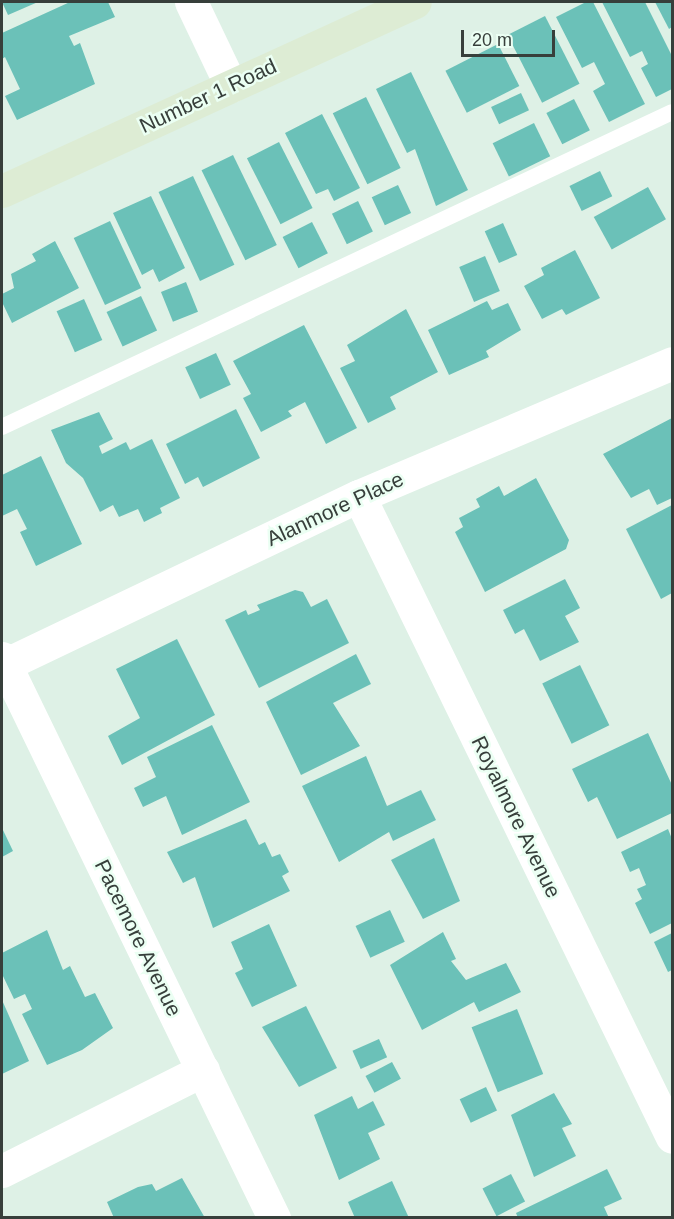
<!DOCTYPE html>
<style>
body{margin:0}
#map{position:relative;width:674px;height:1219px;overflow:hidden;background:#def1e6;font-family:Arial,sans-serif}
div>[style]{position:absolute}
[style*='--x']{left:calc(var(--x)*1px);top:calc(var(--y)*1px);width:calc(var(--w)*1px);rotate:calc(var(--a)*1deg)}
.building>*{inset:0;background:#6bc1b8;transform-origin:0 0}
.lane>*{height:16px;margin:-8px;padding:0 8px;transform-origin:8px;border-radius:8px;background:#fff}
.street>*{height:33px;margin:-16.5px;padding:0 16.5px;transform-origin:16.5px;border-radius:16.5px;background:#fff}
.secondary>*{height:33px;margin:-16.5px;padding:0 16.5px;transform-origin:16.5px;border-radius:16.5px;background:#ddecd4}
span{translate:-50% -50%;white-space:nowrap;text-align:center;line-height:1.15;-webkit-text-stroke:5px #ebfff3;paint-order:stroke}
.street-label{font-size:21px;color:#373f3b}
.frame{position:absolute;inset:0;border:3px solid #373f3b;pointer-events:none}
.scale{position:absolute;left:461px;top:30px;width:94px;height:27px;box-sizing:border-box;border:3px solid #373f3b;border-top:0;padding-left:8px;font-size:18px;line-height:21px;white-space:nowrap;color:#373f3b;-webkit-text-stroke:4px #ebfff3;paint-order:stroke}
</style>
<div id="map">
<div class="building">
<i style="clip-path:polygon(2px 2px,38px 2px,8px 15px)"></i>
<i style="clip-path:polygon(70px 2px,108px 2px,115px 17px,69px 36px,74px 46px,80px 43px,95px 84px,17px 120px,5px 96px,20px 89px,5px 57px,2px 59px,2px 33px)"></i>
<i style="clip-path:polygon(586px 2px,593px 2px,645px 104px,609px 122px,593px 91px,605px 84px,594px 62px,582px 68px,556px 17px)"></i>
<i style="clip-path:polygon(602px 2px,645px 2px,672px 56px,672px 89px,656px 97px,641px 68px,648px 64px,642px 51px,630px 57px)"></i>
<i style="clip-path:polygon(655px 2px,672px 2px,672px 27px,669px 29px)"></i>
<i style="left:545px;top:16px;width:76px;height:42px;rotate:63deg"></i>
<i style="left:498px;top:44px;width:47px;height:59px;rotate:63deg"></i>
<i style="clip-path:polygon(411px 72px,468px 190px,436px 206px,415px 149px,407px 153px,376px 89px)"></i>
<i style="left:521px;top:93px;width:19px;height:33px;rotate:65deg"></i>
<i style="left:366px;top:97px;width:79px;height:37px;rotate:64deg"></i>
<i style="left:574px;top:99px;width:35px;height:31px;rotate:63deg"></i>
<i style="clip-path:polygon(322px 114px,360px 188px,334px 201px,328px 189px,316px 194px,285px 133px)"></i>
<i style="left:534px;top:123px;width:37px;height:46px;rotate:64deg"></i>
<i style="left:279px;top:142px;width:74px;height:36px;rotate:63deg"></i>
<i style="left:233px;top:155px;width:100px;height:35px;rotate:64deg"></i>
<i style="left:600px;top:171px;width:28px;height:34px;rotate:64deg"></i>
<i style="left:193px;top:176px;width:98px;height:38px;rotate:65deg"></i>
<i style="left:398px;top:185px;width:31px;height:29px;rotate:65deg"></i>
<i style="left:648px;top:187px;width:37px;height:62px;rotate:61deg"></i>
<i style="clip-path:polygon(151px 196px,185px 268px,159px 282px,153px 269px,142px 275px,113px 213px)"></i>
<i style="left:358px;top:201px;width:34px;height:29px;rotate:64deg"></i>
<i style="left:110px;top:221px;width:74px;height:40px;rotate:65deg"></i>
<i style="left:312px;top:222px;width:35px;height:33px;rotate:63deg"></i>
<i style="left:503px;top:223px;width:35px;height:20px;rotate:66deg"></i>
<i style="clip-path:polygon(55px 241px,79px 288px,12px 323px,2px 302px,2px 294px,14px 288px,11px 274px,36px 261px,32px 254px)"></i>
<i style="clip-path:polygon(575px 250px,600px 298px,566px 315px,562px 309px,542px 319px,524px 286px,544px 275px,541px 268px)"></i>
<i style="left:485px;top:256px;width:38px;height:28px;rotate:67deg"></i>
<i style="left:186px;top:282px;width:32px;height:27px;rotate:68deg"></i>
<i style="left:141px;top:296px;width:38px;height:38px;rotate:65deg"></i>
<i style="left:84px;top:299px;width:45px;height:30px;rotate:66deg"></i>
<i style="clip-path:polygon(487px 301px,492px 310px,508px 303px,521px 330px,486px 351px,489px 357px,449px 375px,428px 330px)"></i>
<i style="clip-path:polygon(406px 309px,438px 372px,390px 397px,396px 409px,368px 423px,340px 368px,355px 361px,347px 345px)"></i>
<i style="clip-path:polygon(304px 325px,357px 428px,326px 444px,305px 402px,288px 411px,292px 416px,261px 432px,243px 398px,251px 394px,233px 361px)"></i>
<i style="left:216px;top:353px;width:35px;height:34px;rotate:65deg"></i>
<i style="clip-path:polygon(236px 409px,260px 458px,203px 487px,198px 477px,185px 484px,166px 444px)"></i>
<i style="clip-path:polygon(99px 412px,113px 439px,99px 446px,102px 454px,126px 442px,130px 450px,152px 439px,180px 498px,160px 508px,162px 513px,144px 522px,138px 509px,119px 517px,113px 505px,100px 512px,83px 478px,66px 463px,51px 430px)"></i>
<i style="clip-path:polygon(672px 418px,672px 498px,657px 505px,649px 489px,631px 498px,603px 454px)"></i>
<i style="clip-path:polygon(41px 456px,82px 544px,36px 566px,20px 532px,27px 529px,17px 509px,2px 516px,2px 475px)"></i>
<i style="clip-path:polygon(536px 478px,569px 540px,566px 549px,485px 592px,455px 532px,463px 527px,459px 518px,480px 507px,476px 499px,499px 486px,504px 496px)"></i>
<i style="clip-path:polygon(672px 505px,672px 593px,661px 599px,626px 529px)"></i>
<i style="clip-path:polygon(565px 579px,580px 608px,565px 616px,579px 642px,540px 661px,524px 629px,515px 634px,503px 610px)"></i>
<i style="clip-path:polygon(295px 590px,303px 592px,311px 607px,327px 599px,349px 643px,259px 688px,225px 620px,246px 610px,248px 615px,260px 610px,257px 605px)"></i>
<i style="clip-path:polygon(177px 639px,215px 715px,122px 765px,108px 736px,140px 718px,116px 669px)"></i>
<i style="clip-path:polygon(356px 654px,371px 684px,333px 703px,360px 746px,301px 775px,266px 702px)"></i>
<i style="left:580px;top:665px;width:67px;height:42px;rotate:64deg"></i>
<i style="clip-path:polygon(212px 725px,250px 802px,182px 835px,166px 796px,143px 807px,134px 788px,156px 777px,147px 757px)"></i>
<i style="clip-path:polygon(648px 733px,672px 785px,672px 813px,617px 839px,597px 797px,588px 802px,572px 769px)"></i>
<i style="clip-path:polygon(366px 756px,387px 806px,421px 790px,436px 820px,393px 841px,389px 832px,339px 862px,302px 786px)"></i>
<i style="clip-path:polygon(246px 819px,259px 845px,265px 842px,272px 857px,280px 854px,289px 872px,282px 876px,290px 891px,213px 928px,195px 877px,183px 883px,167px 852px)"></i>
<i style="clip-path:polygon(2px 828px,13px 851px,2px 857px)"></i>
<i style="clip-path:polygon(668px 829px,672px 839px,672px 923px,650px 934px,635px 903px,642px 899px,637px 889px,646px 885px,639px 868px,630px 872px,621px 852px)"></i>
<i style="clip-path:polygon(434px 838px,460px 901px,423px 919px,391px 860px)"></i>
<i style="left:390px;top:910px;width:35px;height:38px;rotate:65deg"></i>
<i style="clip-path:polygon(269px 924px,297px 986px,252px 1007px,235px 973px,243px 969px,231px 942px)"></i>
<i style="clip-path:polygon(47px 930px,63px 970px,70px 966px,85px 997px,95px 993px,113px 1028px,82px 1050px,47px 1065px,22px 1014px,32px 1009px,25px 994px,14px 999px,2px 974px,2px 953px)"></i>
<i style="clip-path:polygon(443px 932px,456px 959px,451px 961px,466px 980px,506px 963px,521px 992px,479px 1012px,474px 1002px,422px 1030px,390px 965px)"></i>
<i style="clip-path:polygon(672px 933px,672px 970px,668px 972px,654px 942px)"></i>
<i style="clip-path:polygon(2px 1000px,29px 1061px,2px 1074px)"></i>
<i style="clip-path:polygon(306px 1006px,337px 1068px,299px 1087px,262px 1027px)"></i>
<i style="left:517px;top:1009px;width:70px;height:49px;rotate:68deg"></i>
<i style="left:379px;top:1039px;width:20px;height:29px;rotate:66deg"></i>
<i style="left:392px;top:1062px;width:19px;height:30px;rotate:62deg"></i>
<i style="left:486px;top:1087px;width:26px;height:29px;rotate:65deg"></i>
<i style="clip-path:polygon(554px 1093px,572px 1124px,562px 1128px,576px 1156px,534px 1177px,511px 1115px)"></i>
<i style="clip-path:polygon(352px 1096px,358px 1109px,373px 1101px,385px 1125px,368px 1133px,380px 1159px,339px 1180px,314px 1115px)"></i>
<i style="clip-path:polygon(607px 1169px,622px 1199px,604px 1207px,609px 1218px,518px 1218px,516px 1213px)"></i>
<i style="left:511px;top:1174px;width:31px;height:32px;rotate:63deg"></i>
<i style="clip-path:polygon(182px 1178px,205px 1218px,114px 1218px,107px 1202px,138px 1187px,152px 1184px,156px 1191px)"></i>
<i style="clip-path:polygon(392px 1181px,409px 1218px,355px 1218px,348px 1202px)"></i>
</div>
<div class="lane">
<i style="--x:2;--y:427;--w:740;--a:-25.18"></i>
</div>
<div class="street">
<i style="--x:191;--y:2;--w:93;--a:64.5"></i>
<i style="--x:359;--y:496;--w:713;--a:63.97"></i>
<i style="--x:2;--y:658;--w:623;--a:64.09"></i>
<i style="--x:2;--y:666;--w:395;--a:-25.5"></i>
<i style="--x:359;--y:496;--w:340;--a:-23"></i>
<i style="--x:2;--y:1171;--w:225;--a:-26.7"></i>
</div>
<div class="secondary">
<i style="--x:2;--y:191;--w:454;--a:-24.6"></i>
</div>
<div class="street-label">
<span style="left:208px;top:96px;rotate:-25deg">Number 1 Road</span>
<span style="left:335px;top:509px;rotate:-25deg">Alanmore Place</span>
<span style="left:516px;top:817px;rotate:64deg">Royalmore Avenue</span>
<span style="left:138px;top:938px;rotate:64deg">Pacemore Avenue</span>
</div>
<div class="frame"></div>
<div class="scale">20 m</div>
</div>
